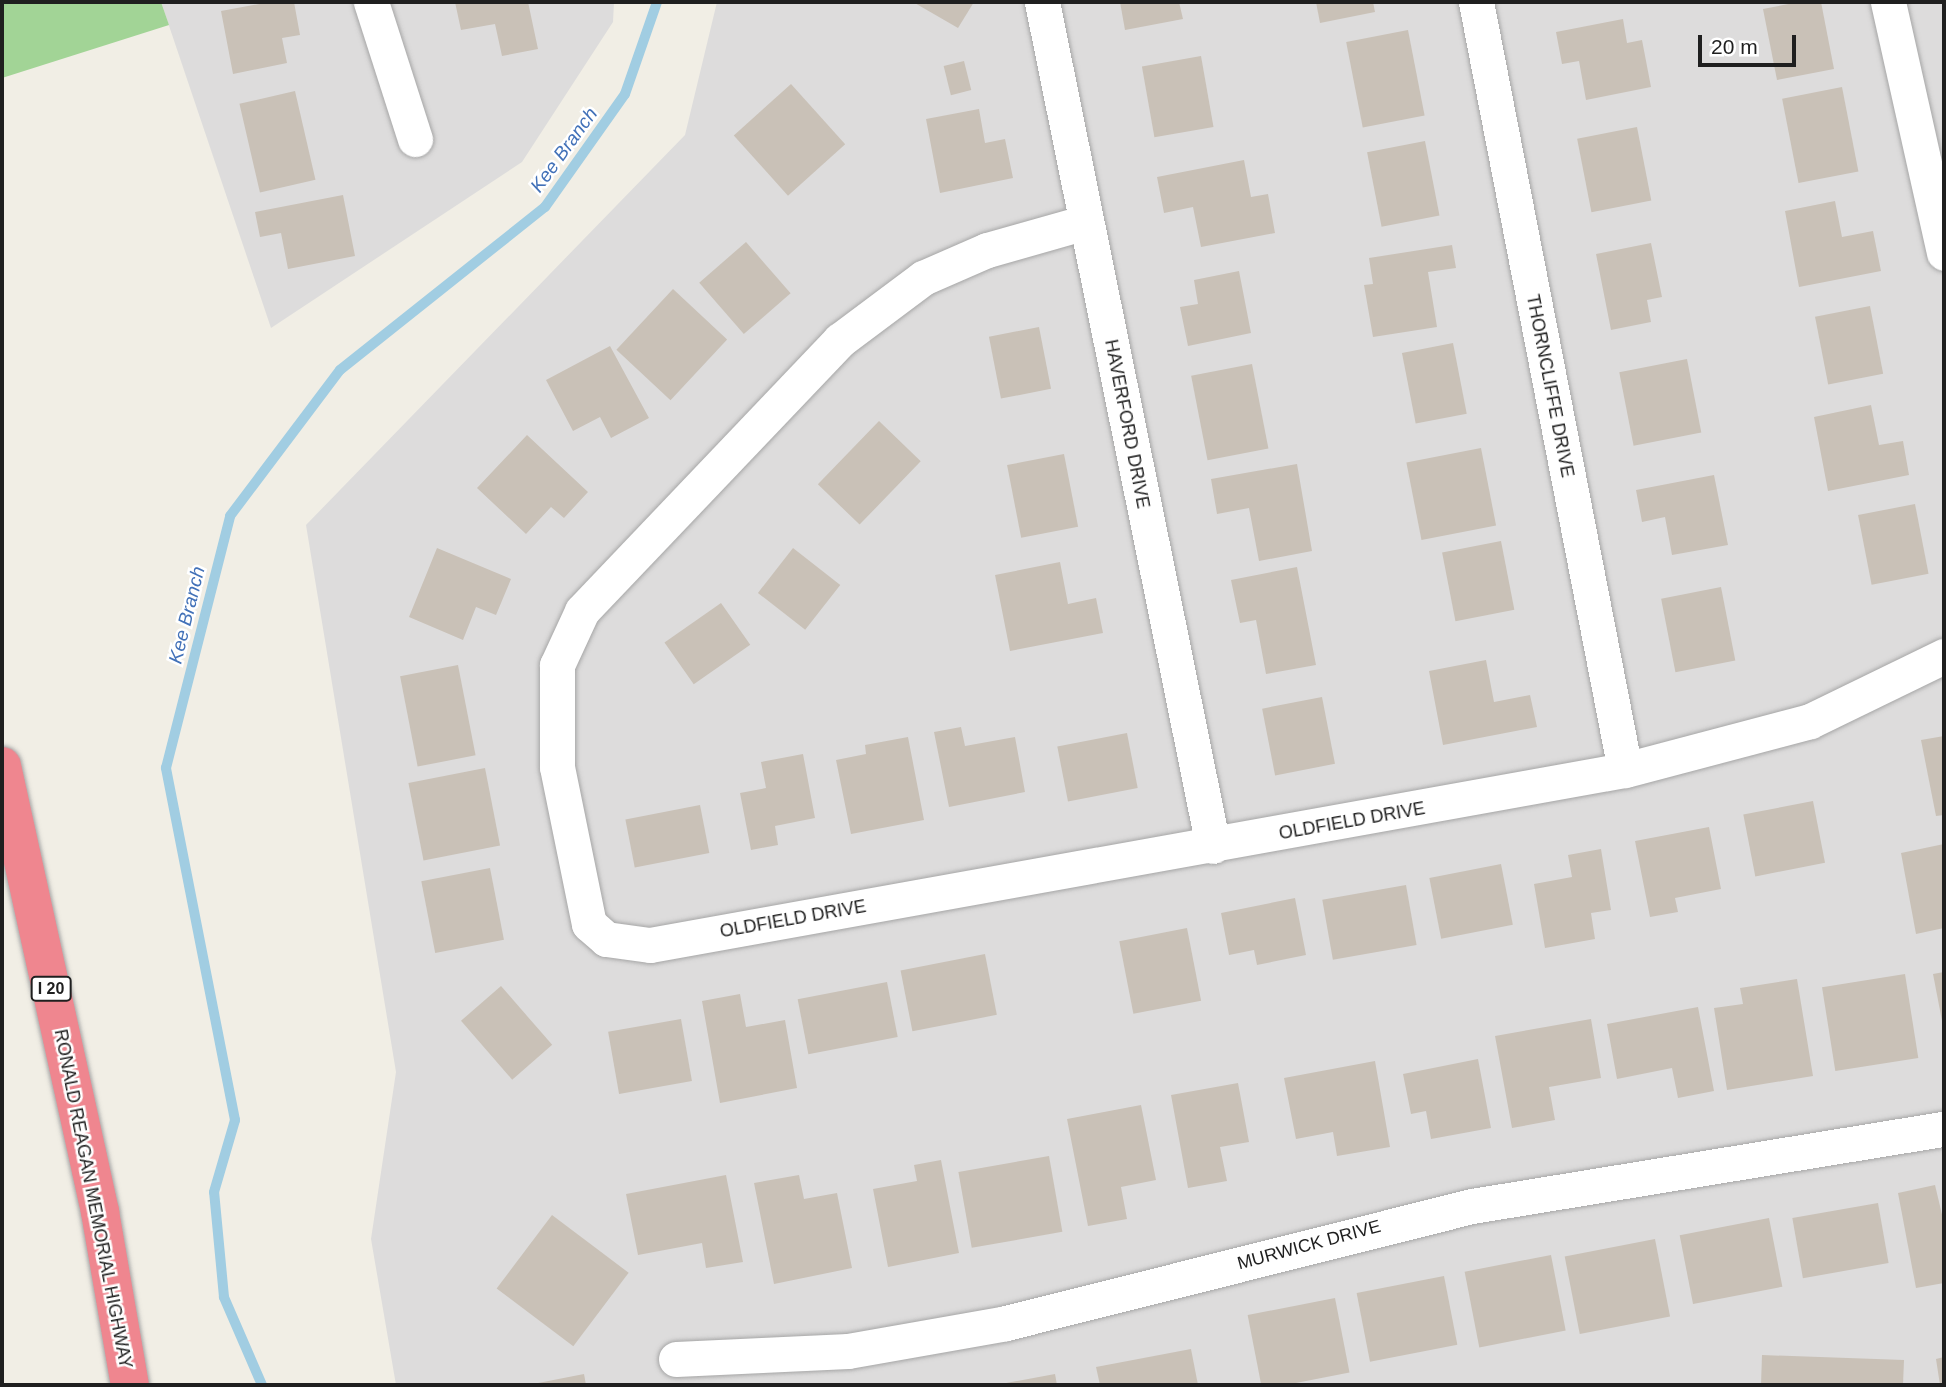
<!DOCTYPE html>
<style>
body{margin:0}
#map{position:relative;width:1946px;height:1387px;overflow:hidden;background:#f1eee5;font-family:Arial,sans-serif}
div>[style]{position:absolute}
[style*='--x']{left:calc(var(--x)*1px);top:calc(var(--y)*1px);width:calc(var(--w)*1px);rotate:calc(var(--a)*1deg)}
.residential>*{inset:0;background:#dddcdc}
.forest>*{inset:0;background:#a2d496}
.stream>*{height:10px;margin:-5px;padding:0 5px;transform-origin:5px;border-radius:5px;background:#a1cde2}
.building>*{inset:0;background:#c9c1b7;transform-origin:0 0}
.roads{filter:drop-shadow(0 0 2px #a6a6a6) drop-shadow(0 0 2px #a6a6a6)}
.minor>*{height:35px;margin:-17.5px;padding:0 17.5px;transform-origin:17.5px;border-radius:17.5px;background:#fff}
.motorway>*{height:38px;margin:-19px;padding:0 19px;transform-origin:19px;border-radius:19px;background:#ef868f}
span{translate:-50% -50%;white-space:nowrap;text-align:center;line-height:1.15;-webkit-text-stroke:5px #fff;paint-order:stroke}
.shield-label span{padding:2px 5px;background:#fff;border:2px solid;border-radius:5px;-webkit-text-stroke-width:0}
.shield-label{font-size:16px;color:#1f1f1f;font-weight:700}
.street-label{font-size:18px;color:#1f1f1f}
.water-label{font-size:19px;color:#4271b8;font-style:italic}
.frame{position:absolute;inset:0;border:4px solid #1f1f1f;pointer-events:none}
.scale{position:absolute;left:1698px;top:35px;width:98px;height:32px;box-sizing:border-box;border:4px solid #1f1f1f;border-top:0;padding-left:9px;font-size:21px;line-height:24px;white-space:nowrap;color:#1f1f1f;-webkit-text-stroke:5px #fff;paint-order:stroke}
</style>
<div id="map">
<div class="residential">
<i style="clip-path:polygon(161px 2px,614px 2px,613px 22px,522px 162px,271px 328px)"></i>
<i style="clip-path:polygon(717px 2px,1944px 2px,1944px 1385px,396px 1385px,371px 1239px,396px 1072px,306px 525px,685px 135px)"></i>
</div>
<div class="forest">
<i style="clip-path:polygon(2px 2px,161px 2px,169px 25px,2px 78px)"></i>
</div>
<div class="stream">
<i style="--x:262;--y:1385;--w:96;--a:-113.4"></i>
<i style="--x:224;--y:1297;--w:105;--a:-95.4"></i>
<i style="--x:214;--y:1192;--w:75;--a:-73.7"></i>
<i style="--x:235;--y:1120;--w:359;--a:-101.1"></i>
<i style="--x:166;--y:768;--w:260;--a:-75.7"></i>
<i style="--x:230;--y:516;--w:183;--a:-53"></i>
<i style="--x:340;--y:370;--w:262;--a:-38.5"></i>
<i style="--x:545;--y:207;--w:138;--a:-54.7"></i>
<i style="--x:625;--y:94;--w:97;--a:-70.8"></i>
</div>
<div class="building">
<i style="clip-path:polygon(270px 2px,294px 2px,300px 35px,282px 38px,287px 63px,233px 74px,221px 11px)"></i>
<i style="clip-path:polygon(455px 2px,528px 2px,538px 49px,502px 56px,495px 24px,461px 30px)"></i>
<i style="clip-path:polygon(913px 2px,974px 2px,958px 28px)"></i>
<i style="clip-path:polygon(1120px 2px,1179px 2px,1183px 19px,1125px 30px)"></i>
<i style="clip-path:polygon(1316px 2px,1373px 2px,1375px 12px,1320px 23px)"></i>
<i style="clip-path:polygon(1799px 2px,1821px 2px,1834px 69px,1777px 80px,1763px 9px)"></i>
<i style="clip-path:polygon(1623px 19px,1627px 43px,1642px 40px,1651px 87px,1586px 100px,1579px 61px,1562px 64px,1556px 32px)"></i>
<i style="left:1408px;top:30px;width:87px;height:63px;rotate:79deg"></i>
<i style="left:1201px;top:56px;width:72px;height:60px;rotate:80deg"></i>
<i style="left:964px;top:61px;width:30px;height:21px;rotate:76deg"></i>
<i style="left:791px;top:84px;width:81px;height:77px;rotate:48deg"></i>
<i style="left:1842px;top:87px;width:86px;height:61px;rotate:79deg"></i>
<i style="left:295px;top:91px;width:91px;height:57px;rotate:77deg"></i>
<i style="clip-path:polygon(979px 109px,985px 143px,1005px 139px,1013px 178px,940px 193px,926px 119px)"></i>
<i style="left:1637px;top:127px;width:75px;height:61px;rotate:79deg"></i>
<i style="left:1425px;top:141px;width:76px;height:59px;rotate:79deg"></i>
<i style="clip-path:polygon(1244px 160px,1251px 197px,1268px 194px,1275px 233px,1201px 247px,1193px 207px,1164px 213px,1157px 177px)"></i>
<i style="clip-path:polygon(343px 195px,355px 256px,288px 269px,281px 233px,260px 237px,255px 212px)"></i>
<i style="clip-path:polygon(1835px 201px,1842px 237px,1873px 231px,1881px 271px,1799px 287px,1785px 211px)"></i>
<i style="left:746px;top:242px;width:68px;height:62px;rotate:49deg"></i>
<i style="clip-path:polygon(1651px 243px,1662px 297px,1647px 300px,1651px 322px,1611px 330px,1596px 254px)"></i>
<i style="clip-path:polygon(1452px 245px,1456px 268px,1428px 272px,1437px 327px,1373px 337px,1364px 285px,1373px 284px,1369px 258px)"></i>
<i style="clip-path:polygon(1239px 271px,1251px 333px,1188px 346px,1180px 307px,1198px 304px,1194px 280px)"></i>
<i style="left:673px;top:289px;width:74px;height:83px;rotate:43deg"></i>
<i style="left:1870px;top:306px;width:69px;height:56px;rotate:79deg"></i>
<i style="left:1039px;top:327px;width:63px;height:51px;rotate:79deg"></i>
<i style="left:1453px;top:343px;width:72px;height:52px;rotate:79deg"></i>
<i style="clip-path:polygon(610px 346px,649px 418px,611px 438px,600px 417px,573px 431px,546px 380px)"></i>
<i style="left:1687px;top:359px;width:75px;height:69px;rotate:79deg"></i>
<i style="left:1252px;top:364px;width:86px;height:62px;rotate:79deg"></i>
<i style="clip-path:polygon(1871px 405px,1879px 445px,1903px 441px,1909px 475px,1828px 491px,1814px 417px)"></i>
<i style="left:879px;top:421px;width:58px;height:88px;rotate:44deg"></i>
<i style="clip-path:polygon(527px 435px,588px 492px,564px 518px,551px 507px,526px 534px,477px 488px)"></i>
<i style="left:1481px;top:448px;width:79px;height:76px;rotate:79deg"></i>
<i style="left:1064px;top:454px;width:74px;height:58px;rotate:79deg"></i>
<i style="clip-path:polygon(1297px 464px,1312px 551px,1259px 561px,1249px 508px,1217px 514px,1211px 479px)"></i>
<i style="clip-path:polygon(1714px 475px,1728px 545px,1672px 555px,1665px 517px,1642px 522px,1636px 490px)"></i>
<i style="left:1915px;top:504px;width:71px;height:58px;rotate:79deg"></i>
<i style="left:1501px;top:541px;width:70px;height:60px;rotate:79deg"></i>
<i style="clip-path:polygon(437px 548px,511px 579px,496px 615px,476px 607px,463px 640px,409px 617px)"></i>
<i style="left:793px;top:548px;width:60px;height:57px;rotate:38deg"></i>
<i style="clip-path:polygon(1060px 562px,1068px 604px,1096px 598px,1103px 633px,1010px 651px,995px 575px)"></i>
<i style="clip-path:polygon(1297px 567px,1316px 665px,1266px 674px,1256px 620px,1240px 623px,1231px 580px)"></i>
<i style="left:1721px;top:587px;width:75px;height:61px;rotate:79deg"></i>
<i style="left:721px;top:603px;width:51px;height:69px;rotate:55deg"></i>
<i style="clip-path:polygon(1486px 660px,1494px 702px,1530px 695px,1537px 727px,1443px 745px,1429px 671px)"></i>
<i style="left:458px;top:665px;width:92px;height:59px;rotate:79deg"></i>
<i style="left:1322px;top:697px;width:68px;height:61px;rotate:79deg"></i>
<i style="clip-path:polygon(961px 727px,965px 746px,1015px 737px,1025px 792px,949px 807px,934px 732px)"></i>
<i style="left:1127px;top:733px;width:56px;height:71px;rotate:79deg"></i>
<i style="clip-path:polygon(1944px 736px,1944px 815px,1936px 816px,1921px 740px)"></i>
<i style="clip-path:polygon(908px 737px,924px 820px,851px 834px,836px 760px,866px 754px,865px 745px)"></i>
<i style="clip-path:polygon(803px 754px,815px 818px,775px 826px,778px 845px,751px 850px,740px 793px,766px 788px,761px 762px)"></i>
<i style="left:485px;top:768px;width:79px;height:78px;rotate:79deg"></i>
<i style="left:1813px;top:801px;width:63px;height:71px;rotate:79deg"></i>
<i style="left:700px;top:805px;width:49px;height:76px;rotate:79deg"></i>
<i style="clip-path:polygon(1709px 827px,1721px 889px,1675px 898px,1678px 912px,1650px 917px,1635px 841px)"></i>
<i style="clip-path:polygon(1944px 844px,1944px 928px,1916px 934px,1901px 853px)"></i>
<i style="clip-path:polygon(1601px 849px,1611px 910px,1591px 913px,1595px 939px,1545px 948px,1534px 884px,1572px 877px,1568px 855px)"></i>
<i style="left:1501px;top:864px;width:62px;height:73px;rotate:79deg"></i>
<i style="left:490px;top:868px;width:73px;height:70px;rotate:79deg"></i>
<i style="left:1406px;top:885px;width:61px;height:85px;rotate:80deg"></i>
<i style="clip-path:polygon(1295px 898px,1306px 955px,1257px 965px,1254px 950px,1229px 955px,1221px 913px)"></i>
<i style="left:1187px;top:928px;width:74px;height:69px;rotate:79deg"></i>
<i style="left:985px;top:954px;width:62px;height:86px;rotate:79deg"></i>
<i style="clip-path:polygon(1944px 972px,1944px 1026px,1943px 1026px,1933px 974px)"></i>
<i style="left:1905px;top:974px;width:85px;height:84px;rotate:81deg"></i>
<i style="clip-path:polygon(1797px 979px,1813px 1076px,1727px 1090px,1714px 1008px,1743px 1004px,1740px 988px)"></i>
<i style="left:887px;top:982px;width:56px;height:91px;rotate:79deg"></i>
<i style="left:501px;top:986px;width:78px;height:53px;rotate:49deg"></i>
<i style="clip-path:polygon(740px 994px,746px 1027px,785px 1020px,797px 1088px,720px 1103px,702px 1001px)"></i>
<i style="clip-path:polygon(1698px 1007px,1714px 1091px,1678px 1098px,1672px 1068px,1617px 1079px,1607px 1024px)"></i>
<i style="left:681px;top:1019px;width:63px;height:74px;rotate:80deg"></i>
<i style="clip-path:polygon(1591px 1019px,1601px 1078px,1549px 1087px,1555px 1120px,1512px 1128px,1495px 1036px)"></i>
<i style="clip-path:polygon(1478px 1059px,1491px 1128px,1431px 1139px,1426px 1111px,1411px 1114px,1403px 1074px)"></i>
<i style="clip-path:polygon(1375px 1061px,1390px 1147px,1337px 1156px,1333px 1132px,1296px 1139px,1284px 1078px)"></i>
<i style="clip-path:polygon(1238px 1083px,1249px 1142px,1220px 1147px,1227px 1181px,1188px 1188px,1171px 1095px)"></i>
<i style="clip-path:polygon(1141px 1105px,1156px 1180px,1121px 1187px,1127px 1219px,1088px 1226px,1067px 1119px)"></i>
<i style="left:1049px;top:1156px;width:77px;height:92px;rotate:80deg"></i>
<i style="clip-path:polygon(941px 1160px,959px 1253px,888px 1267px,873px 1189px,917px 1181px,914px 1165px)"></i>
<i style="clip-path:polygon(726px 1175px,743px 1262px,706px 1268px,702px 1243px,638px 1255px,626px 1194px)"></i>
<i style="clip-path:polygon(799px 1175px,804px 1199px,837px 1193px,852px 1268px,774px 1284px,754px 1183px)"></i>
<i style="clip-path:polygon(1935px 1185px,1944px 1223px,1944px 1283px,1916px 1288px,1898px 1193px)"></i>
<i style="left:1878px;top:1203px;width:61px;height:87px;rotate:80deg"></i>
<i style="left:552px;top:1215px;width:96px;height:92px;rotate:37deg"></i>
<i style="left:1769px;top:1218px;width:70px;height:91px;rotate:79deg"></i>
<i style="left:1655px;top:1239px;width:79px;height:92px;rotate:79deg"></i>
<i style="left:1551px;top:1255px;width:77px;height:88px;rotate:79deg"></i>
<i style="left:1444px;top:1276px;width:70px;height:89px;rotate:79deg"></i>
<i style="left:1335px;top:1298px;width:76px;height:89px;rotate:79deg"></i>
<i style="clip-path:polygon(1191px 1349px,1198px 1385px,1100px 1385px,1096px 1367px)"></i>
<i style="clip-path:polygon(1762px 1355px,1904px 1360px,1903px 1385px,1761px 1385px)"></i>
<i style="clip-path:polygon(1944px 1357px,1944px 1385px,1940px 1385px,1936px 1359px)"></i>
<i style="clip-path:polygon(584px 1374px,586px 1385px,533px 1385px,533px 1384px)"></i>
<i style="clip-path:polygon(1055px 1374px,1057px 1385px,1001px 1385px,1001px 1384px)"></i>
</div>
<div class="roads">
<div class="minor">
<i style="--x:371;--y:2;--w:144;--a:72.2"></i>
<i style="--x:1042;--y:2;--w:861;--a:78.55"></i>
<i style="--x:1476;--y:2;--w:782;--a:79.02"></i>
<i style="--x:1888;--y:2;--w:257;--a:77.4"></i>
<i style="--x:1086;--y:222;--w:103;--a:164.2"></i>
<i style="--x:987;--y:250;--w:70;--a:156.4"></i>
<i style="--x:923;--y:278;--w:104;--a:143.2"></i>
<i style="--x:840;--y:340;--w:374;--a:133.6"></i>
<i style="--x:582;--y:611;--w:60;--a:114.8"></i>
<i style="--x:557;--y:665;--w:102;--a:90"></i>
<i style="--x:557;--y:767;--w:160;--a:78.5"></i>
<i style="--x:589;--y:924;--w:23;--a:41"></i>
<i style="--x:606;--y:939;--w:44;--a:7.8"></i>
<i style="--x:650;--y:945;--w:991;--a:-10.18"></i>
<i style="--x:1625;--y:770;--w:191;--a:-14.8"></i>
<i style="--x:1810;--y:721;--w:149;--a:-25.9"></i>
<i style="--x:676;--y:1359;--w:172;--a:-2.7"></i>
<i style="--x:848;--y:1351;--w:160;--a:-10"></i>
<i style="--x:1006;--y:1323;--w:480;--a:-14.1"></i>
<i style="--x:1472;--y:1206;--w:478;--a:-9.3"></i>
</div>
<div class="motorway">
<i style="--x:2;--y:766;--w:457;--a:77.6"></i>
<i style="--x:100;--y:1212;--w:176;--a:80.2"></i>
</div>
</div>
<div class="shield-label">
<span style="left:51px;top:989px">I 20</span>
</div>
<div class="street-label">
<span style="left:1550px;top:386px;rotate:79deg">THORNCLIFFE DRIVE</span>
<span style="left:1127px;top:424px;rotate:79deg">HAVERFORD DRIVE</span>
<span style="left:1352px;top:821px;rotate:-10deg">OLDFIELD DRIVE</span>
<span style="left:793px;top:919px;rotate:-10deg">OLDFIELD DRIVE</span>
<span style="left:93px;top:1199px;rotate:79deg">RONALD REAGAN MEMORIAL HIGHWAY</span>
<span style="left:1309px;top:1245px;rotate:-15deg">MURWICK DRIVE</span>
</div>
<div class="water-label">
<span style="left:564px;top:150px;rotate:-54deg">Kee Branch</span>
<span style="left:187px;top:615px;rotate:-76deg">Kee Branch</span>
</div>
<div class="frame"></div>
<div class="scale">20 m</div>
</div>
